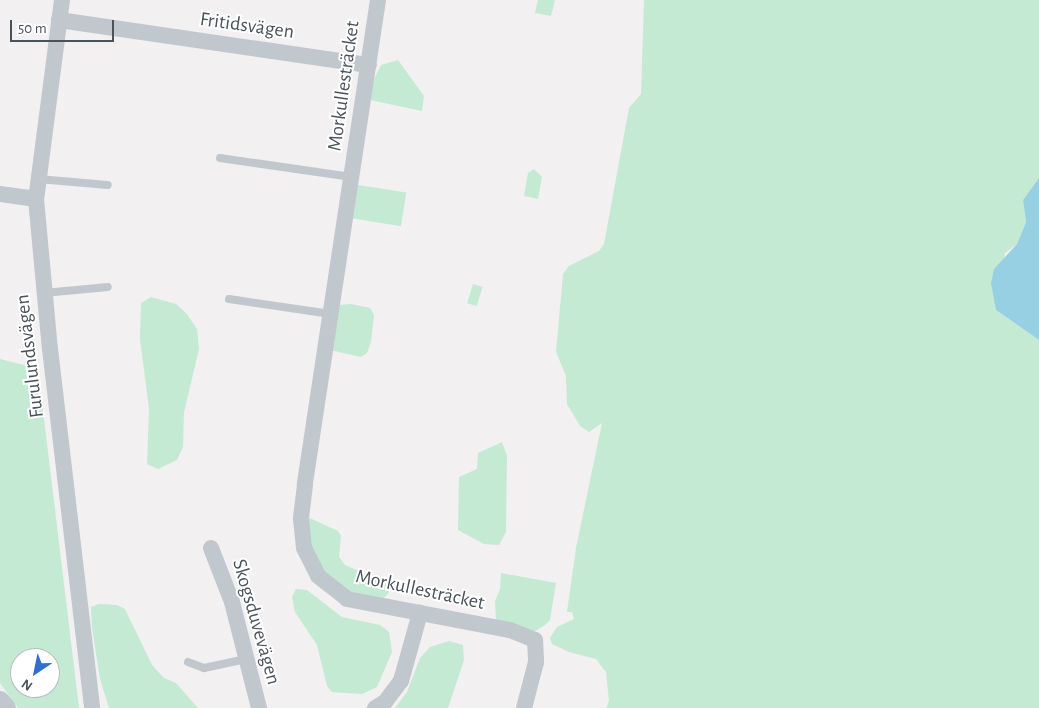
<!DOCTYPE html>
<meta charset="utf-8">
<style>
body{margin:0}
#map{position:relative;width:1039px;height:708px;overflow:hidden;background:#f2f0f0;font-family:"Alegreya Sans",sans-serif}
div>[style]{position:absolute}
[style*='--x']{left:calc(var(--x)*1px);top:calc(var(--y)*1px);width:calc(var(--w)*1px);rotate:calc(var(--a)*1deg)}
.green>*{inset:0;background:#c4ead4;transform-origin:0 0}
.water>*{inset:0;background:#97d0e2}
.service>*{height:8px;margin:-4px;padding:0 4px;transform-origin:4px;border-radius:4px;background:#c0c7cd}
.minor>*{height:16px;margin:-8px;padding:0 8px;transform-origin:8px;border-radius:8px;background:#c0c7cd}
.tertiary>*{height:20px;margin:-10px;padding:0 10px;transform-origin:10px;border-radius:10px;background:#c0c7cd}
span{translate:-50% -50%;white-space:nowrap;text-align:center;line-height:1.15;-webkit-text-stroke:4px #fff;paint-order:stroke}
.street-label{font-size:20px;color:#4a535b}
.north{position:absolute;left:10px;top:648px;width:50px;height:50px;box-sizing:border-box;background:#fff;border:1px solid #b7babd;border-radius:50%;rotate:214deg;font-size:14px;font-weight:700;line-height:20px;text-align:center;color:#4a535b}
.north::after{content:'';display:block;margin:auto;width:18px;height:22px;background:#2f6fce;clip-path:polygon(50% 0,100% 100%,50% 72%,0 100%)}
.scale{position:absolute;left:10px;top:20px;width:104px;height:22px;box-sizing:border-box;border:2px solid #4a535b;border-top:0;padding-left:6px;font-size:15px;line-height:18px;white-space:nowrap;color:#4a535b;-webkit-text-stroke:4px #fff;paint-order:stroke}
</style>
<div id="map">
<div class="green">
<i style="clip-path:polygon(538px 0,555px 0,551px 16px,535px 13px)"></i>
<i style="clip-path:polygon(644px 0,1039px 0,1039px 178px,1023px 200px,1026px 222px,1017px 244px,1005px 253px,996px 310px,1039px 340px,1039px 708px,606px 708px,609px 701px,606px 672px,596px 659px,569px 652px,552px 644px,550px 638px,557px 627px,574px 619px,572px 612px,567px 612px,576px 548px,602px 423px,589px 432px,580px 426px,567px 404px,566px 376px,556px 352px,563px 274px,569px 266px,599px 251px,604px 244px,629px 108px,641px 94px)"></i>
<i style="clip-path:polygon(398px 60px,424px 96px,422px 111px,370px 100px,372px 83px,381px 65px)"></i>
<i style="clip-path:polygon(534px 169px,542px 177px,538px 199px,524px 196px,528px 173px)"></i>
<i style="left:352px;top:184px;width:55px;height:34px;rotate:9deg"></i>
<i style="left:473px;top:284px;width:10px;height:20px;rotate:17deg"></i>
<i style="clip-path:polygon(151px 297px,176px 304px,187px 314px,197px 329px,199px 349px,184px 412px,183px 447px,177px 460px,158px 469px,147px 464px,149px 409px,140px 339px,141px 303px)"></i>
<i style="clip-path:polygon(351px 304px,370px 308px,374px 315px,371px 342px,367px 353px,361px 357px,330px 350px,340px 305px)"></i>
<i style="clip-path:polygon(evenodd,0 359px,24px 365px,34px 378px,42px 402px,79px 708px,18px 708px,0 683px,0 359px,20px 658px,50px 658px,50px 688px,20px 688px,20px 658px)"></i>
<i style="clip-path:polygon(502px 442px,507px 456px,506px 532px,499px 545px,484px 544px,458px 530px,459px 477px,477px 469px,478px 453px)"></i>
<i style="clip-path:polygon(303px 515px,338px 531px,341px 536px,339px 557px,345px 565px,382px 581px,389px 587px,388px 594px,382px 599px,347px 591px,315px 567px)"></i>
<i style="clip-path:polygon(501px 573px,556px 583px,550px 620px,545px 625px,534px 632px,496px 620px,495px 601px,500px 589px)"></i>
<i style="clip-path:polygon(296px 589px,307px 590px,342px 617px,380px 625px,389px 632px,392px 652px,377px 687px,362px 694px,332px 692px,327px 686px,317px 645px,295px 612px,292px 597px)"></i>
<i style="clip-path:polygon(99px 604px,117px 605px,125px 609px,152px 665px,164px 678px,176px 683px,198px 708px,109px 708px,100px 679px,92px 628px,91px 607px)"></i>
<i style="clip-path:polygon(449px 641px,463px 645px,464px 660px,448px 708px,395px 708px,407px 692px,420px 658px,430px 647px)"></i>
</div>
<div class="water">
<i style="clip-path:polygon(1039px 178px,1039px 340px,996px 310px,991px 283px,994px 269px,1017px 244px,1026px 222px,1023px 200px)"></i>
</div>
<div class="service">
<i style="--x:220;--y:158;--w:133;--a:8.2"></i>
<i style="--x:38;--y:179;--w:70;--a:4.9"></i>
<i style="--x:44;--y:293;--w:64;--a:-5.4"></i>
<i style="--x:229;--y:299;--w:103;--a:8.4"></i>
<i style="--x:188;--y:662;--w:17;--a:21"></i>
<i style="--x:204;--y:668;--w:43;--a:-12.1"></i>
</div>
<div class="minor">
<i style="--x:62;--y:0;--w:201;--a:97.4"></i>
<i style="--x:36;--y:199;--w:151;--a:84.7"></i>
<i style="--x:50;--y:349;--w:361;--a:83.3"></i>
<i style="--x:378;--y:0;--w:490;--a:98.6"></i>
<i style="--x:305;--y:485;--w:34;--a:97"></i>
<i style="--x:301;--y:519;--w:29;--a:84"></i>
<i style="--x:304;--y:548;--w:31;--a:63"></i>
<i style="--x:318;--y:576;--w:37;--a:38"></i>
<i style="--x:347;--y:599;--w:166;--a:10.8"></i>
<i style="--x:510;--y:630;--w:27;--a:22"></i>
<i style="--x:535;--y:640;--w:22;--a:87"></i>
<i style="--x:536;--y:662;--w:48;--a:104.6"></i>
<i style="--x:59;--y:20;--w:313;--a:8.3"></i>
<i style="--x:0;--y:194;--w:36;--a:8"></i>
<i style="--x:211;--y:548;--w:58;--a:68.7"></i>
<i style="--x:232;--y:602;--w:109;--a:75.7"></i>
<i style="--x:375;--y:708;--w:12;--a:-31"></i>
<i style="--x:385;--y:702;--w:26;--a:-53"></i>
<i style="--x:401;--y:681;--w:71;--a:-74.4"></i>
</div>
<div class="tertiary">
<i style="--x:0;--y:701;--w:9;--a:49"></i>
</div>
<div class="street-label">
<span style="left:247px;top:26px;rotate:8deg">Fritidsvägen</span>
<span style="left:344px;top:86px;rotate:-82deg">Morkullesträcket</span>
<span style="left:30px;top:356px;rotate:-97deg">Furulundsvägen</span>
<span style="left:420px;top:590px;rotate:12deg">Morkullesträcket</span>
<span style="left:256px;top:622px;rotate:74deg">Skogsduvevägen</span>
</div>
<div class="north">N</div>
<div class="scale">50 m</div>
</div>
